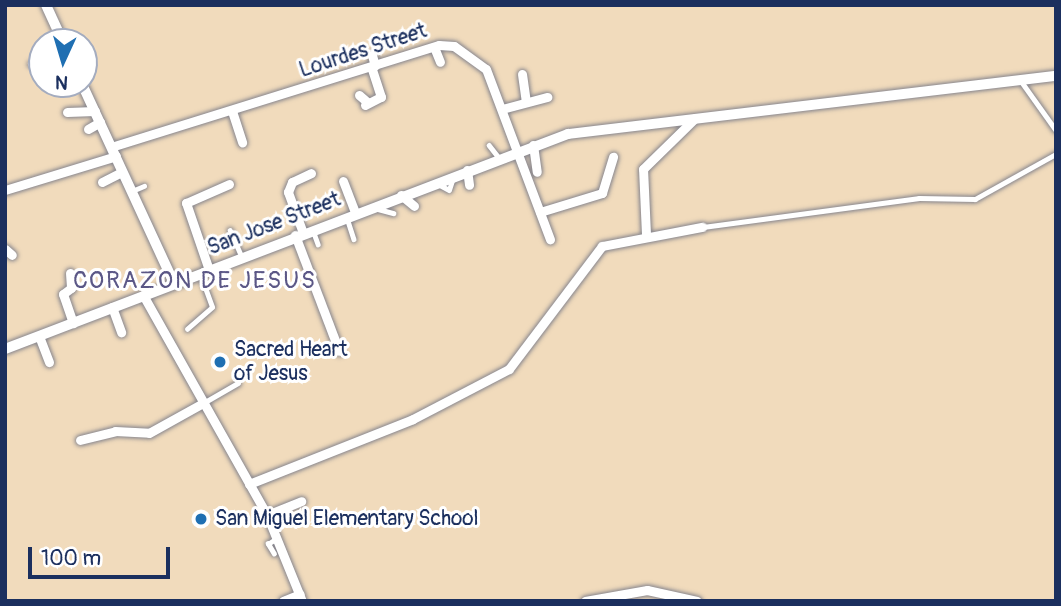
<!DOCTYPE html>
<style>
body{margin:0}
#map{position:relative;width:1061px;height:606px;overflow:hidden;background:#f1dbbc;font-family:Pangolin,sans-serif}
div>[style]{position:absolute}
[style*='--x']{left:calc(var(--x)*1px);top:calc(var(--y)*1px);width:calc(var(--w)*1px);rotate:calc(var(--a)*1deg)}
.roads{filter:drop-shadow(0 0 2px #86858d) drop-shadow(0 0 2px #86858d)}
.service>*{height:4.5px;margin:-2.25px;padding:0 2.25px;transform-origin:2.25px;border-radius:2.25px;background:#fff}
.minor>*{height:9px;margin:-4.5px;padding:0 4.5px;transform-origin:4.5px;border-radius:4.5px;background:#fff}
.tertiary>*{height:10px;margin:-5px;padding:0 5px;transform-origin:5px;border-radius:5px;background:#fff}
.dots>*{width:19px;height:19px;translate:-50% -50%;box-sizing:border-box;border:4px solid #fff;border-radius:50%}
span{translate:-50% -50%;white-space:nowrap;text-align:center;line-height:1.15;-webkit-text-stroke:6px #fff;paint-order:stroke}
.street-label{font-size:21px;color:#1b2f5e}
.poi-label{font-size:21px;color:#1b2f5e}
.left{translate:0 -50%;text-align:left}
.quarter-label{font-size:24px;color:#5b5786;letter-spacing:2px}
.frame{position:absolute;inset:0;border:7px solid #1b2f5e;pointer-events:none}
.north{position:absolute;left:28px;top:28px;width:70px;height:70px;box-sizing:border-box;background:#fff;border:2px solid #a4acbf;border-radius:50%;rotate:184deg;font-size:19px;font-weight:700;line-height:28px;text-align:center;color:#1b2f5e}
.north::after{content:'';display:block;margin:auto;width:24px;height:32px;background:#1f6fb2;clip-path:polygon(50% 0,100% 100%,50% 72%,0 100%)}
.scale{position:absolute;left:28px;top:547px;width:142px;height:32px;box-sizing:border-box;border:4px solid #1b2f5e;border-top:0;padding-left:9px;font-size:21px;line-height:24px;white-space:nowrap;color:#1b2f5e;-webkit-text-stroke:5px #fff;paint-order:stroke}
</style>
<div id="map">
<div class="roads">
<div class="service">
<i style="--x:30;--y:64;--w:13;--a:-18"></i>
<i style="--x:1021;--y:81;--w:60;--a:54.5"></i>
<i style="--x:489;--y:145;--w:16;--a:52"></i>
<i style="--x:440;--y:185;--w:10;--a:29"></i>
<i style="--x:449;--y:190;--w:9;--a:-72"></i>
<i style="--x:132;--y:191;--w:13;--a:-23"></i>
<i style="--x:378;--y:209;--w:16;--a:15"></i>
<i style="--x:348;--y:221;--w:19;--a:72"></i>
<i style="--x:703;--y:227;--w:218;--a:-7.6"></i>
<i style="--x:919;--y:198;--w:56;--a:1"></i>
<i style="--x:975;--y:199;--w:93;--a:-29.1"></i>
<i style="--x:230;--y:230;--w:30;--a:66"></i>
<i style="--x:314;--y:233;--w:12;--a:70"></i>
<i style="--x:187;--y:329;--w:33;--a:-41"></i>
<i style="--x:212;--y:307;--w:35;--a:-110"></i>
<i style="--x:205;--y:402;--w:38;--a:-30"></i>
<i style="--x:274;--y:554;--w:12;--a:-121"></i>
<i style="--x:268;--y:544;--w:11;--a:-34"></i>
</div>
<div class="minor">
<i style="--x:434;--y:47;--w:16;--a:68"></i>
<i style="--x:372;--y:55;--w:11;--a:75"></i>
<i style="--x:522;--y:74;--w:28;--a:82"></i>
<i style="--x:359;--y:95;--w:11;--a:41"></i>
<i style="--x:365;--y:105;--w:18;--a:-27"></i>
<i style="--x:381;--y:97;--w:32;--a:-108"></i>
<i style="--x:502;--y:109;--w:47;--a:-14.9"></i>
<i style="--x:232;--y:111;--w:33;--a:72"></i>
<i style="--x:67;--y:112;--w:28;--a:-2"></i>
<i style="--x:88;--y:129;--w:14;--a:-30"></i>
<i style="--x:533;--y:145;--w:27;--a:82"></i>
<i style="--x:111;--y:147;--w:343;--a:-17.3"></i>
<i style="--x:439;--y:45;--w:15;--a:4"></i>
<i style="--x:454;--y:46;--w:39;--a:36"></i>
<i style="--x:486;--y:69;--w:182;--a:69.4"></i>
<i style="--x:467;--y:170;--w:15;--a:82"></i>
<i style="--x:343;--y:181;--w:34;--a:69"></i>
<i style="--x:102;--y:182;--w:22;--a:-27"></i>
<i style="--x:5;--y:190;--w:116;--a:-17"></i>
<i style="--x:401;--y:195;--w:17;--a:40"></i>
<i style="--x:540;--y:212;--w:65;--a:-17"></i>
<i style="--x:602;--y:193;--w:38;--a:-73"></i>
<i style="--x:303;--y:233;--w:44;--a:-110.1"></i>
<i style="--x:288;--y:192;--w:11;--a:-68"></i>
<i style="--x:292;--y:182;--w:21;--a:-25"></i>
<i style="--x:646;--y:234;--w:65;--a:-92.6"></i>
<i style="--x:643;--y:169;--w:73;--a:-44.4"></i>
<i style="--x:295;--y:235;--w:124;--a:69.2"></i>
<i style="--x:5;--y:249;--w:9;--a:41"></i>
<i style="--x:209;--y:270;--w:71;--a:-108.9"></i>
<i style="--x:186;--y:203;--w:47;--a:-23.8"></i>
<i style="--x:70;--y:273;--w:15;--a:86"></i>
<i style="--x:71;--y:288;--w:10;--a:143"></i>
<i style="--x:63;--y:294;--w:31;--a:71"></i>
<i style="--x:143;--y:295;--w:253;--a:60.6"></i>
<i style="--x:267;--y:515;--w:93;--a:67.9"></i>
<i style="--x:112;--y:307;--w:27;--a:70"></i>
<i style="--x:39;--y:336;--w:28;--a:69"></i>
<i style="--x:80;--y:440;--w:36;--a:-14"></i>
<i style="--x:115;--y:431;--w:34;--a:3"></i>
<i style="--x:149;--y:433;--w:60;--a:-29.1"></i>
<i style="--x:249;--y:484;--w:176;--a:-21.6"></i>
<i style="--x:413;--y:419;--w:108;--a:-27.5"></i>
<i style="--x:509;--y:369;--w:154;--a:-52.9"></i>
<i style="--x:602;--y:246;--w:102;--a:-10.8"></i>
<i style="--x:267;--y:515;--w:37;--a:-22"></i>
<i style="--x:283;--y:601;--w:18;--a:-22"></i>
<i style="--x:585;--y:601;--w:63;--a:-10.1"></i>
<i style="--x:647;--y:590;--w:51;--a:12.4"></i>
</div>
<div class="tertiary">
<i style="--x:46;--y:5;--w:41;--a:65.3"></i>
<i style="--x:82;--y:84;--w:219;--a:65.2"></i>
<i style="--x:5;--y:349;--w:603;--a:-20.9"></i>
<i style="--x:568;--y:134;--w:491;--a:-6.8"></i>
</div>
</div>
<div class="dots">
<i style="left:220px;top:362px;background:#1f6fb2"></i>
<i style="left:201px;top:519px;background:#1f6fb2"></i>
</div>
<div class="street-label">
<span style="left:363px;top:51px;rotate:-18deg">Lourdes Street</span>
<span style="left:274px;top:224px;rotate:-21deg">San Jose Street</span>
</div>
<div class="poi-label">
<span class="left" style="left:234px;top:362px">Sacred Heart<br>of Jesus</span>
<span class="left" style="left:215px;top:519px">San Miguel Elementary School</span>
</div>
<div class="quarter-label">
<span style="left:195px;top:281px">CORAZON DE JESUS</span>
</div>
<div class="frame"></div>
<div class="north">N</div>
<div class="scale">100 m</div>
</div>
